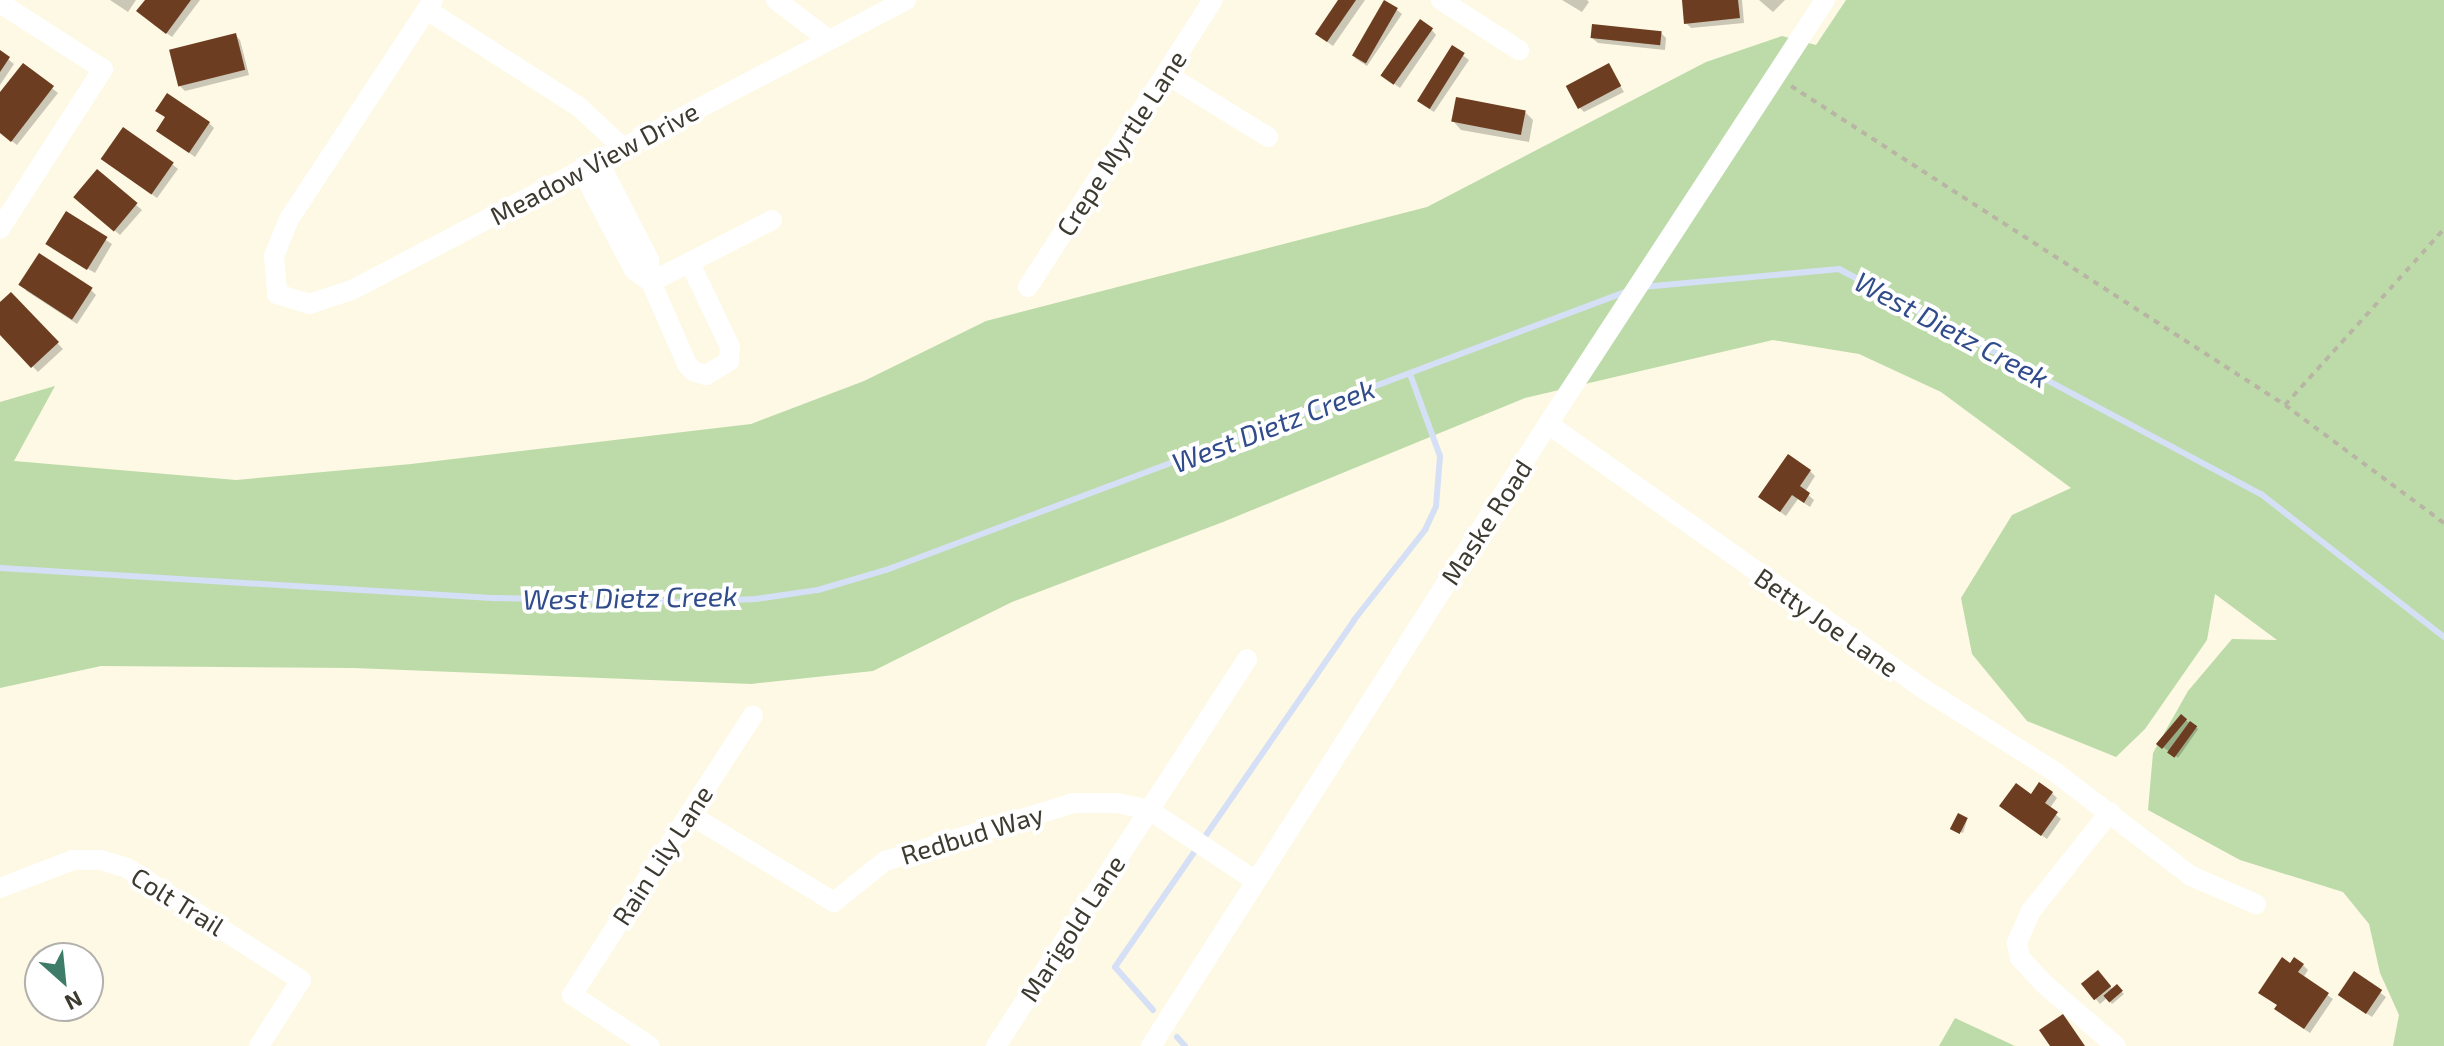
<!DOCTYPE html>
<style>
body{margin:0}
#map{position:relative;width:2444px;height:1046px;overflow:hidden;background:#fef9e4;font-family:"Exo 2",sans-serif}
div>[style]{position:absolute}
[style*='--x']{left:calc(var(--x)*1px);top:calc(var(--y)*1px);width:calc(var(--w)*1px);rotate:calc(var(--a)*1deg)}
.green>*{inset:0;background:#bcdba9}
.shadow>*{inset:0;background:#0003;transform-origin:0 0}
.stream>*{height:6px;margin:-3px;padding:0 3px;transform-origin:3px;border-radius:3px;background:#d5e0f6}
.building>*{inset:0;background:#6d3d21;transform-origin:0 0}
.path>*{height:4px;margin-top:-2px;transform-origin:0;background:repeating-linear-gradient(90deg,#b9b5a4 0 6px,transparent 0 12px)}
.minor>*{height:20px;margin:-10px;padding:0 10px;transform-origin:10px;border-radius:10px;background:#fff}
span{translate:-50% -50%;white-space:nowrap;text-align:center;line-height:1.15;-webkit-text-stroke:8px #fff;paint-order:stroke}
.street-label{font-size:26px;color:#3d3a30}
.water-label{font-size:28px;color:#314c8b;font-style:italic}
.north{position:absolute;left:24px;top:942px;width:80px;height:80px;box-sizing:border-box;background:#fff;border:2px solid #b1b0ac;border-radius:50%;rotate:153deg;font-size:22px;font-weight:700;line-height:32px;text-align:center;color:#3d3a30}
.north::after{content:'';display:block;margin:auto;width:28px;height:36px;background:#3d7c69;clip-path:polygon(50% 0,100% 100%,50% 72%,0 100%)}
</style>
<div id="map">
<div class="green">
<i style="clip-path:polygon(1846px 0,2444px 0,2444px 1046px,2393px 1046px,2399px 1015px,2380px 973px,2369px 924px,2343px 892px,2240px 860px,2148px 810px,2153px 753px,2188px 691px,2232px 639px,2277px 640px,2215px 594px,2207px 640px,2145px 729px,2116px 757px,2027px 721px,1972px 654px,1961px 598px,2012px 515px,2071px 488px,1941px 392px,1859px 354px,1773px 340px,1525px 398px,1223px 522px,1012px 602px,873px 671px,751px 684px,354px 668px,101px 666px,0 688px,0 402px,55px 386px,14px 461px,236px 480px,411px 464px,751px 424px,864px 381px,986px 321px,1427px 207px,1706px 62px,1782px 36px,1816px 45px)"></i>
<i style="clip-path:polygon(1955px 1018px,2015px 1046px,1939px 1046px)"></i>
</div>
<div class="shadow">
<i style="clip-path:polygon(110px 0,136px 0,128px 12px)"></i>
<i style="clip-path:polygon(147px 0,200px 0,172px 37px,144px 16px)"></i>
<i style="clip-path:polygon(1341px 0,1365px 0,1333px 46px,1323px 39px)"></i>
<i style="clip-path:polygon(1562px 0,1587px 0,1589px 2px,1582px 12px)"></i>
<i style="clip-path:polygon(1684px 0,1742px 0,1744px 23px,1691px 28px,1686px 23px)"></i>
<i style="clip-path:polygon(1759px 0,1785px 0,1773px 12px)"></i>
<i style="clip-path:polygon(1386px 1px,1402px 14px,1367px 66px,1355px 58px)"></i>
<i style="clip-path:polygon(1431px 29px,1436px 35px,1400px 88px,1390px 81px)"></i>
<i style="clip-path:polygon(1661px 33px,1666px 38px,1665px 50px,1598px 43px,1592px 38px)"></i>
<i style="clip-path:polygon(235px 35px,240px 40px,249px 75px,185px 91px,180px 86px)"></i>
<i style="clip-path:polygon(1453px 48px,1469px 60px,1434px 112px,1423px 105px)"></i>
<i style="clip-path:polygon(0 53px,14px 64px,0 85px)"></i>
<i style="clip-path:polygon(23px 65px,58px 93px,17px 145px,0 132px,0 95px)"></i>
<i style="clip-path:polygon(1608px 66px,1624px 92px,1584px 112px,1579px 107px)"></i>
<i style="clip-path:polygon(158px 111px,209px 123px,214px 128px,195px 157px,158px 131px,166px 118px)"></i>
<i style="clip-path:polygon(1525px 112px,1533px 120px,1529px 142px,1461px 130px,1453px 121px)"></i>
<i style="clip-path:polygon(108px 163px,172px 164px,178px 169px,157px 198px)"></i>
<i style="clip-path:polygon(97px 171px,142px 210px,120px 235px,81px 202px)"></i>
<i style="clip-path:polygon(66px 214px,112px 244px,95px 273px,54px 249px)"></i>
<i style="clip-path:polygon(25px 290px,91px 290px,96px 295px,77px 324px)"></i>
<i style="clip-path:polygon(11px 294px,63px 349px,38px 372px,0 332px,0 305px)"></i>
<i style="clip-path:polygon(1810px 471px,1815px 476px,1805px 492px,1814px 500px,1810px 507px,1798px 499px,1786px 516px,1766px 502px)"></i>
<i style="left:2181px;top:717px;width:21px;height:35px;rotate:35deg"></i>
<i style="clip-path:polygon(2052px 793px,2057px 798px,2049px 809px,2061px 819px,2047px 839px,2007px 811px,2032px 796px)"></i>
<i style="clip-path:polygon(1967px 820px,1963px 833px,1952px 828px)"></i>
<i style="clip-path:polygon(2290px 965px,2303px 965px,2308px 970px,2303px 978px,2333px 999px,2310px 1033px,2282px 1014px)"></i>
<i style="clip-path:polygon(2354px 974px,2386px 997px,2372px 1017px,2346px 1000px)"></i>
<i style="clip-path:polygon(2103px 978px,2113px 990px,2117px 987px,2124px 994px,2112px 1004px,2107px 998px,2100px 1004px,2083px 984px)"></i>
</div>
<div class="stream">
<i style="--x:1642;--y:287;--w:198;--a:-5.2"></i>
<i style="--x:1839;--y:269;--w:478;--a:28.1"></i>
<i style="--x:2261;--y:494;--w:232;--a:38"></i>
<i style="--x:0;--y:568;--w:497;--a:3.5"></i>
<i style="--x:496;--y:598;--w:192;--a:1.2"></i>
<i style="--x:688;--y:602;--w:68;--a:-2.5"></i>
<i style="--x:756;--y:599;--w:63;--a:-8.3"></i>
<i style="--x:818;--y:590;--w:71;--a:-16.4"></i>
<i style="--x:886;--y:570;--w:793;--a:-20.61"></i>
<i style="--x:1153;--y:1010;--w:57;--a:-131.5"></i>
<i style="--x:1115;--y:967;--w:421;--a:-55.4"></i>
<i style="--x:1354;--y:620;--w:115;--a:-51.7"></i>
<i style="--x:1425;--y:530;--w:26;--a:-65"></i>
<i style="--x:1436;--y:506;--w:50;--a:-85.4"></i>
<i style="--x:1440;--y:456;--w:87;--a:-110.1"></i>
<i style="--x:1177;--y:1037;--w:12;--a:48"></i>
</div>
<div class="building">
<i style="clip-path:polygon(145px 0,191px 0,166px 34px,136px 11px)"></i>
<i style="clip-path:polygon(1338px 0,1356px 0,1327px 42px,1315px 34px)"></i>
<i style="left:1384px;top:0;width:16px;height:64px;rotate:30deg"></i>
<i style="clip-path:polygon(1682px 0,1738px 0,1740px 18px,1684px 24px)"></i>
<i style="left:1420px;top:19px;width:16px;height:69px;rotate:35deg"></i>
<i style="left:1592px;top:24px;width:70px;height:14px;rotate:6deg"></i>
<i style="left:236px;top:33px;width:38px;height:69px;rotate:76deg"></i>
<i style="left:1452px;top:45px;width:15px;height:66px;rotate:32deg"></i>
<i style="clip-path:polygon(0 50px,10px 57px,0 72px)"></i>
<i style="clip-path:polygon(23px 63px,54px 86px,11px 142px,0 133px,0 92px)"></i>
<i style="left:1609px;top:63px;width:26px;height:49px;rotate:62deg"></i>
<i style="clip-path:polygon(167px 93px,210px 122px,189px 153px,156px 131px,165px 117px,155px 111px)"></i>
<i style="left:1456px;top:97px;width:71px;height:25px;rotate:11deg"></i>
<i style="left:123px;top:127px;width:62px;height:39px;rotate:35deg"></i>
<i style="left:97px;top:169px;width:53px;height:37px;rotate:40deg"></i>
<i style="left:66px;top:211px;width:49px;height:39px;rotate:32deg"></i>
<i style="left:39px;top:253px;width:64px;height:38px;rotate:33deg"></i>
<i style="clip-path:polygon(11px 292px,59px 342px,31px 368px,0 335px,0 302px)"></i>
<i style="clip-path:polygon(1788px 454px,1811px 470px,1800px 486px,1810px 493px,1804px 503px,1792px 495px,1780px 512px,1758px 497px)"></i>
<i style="left:2181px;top:714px;width:8px;height:39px;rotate:40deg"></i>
<i style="left:2190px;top:721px;width:9px;height:39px;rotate:36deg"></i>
<i style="clip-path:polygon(2039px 782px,2053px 792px,2045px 803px,2058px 812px,2041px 836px,1999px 806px,2016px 783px,2031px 794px)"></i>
<i style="left:1958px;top:813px;width:11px;height:18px;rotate:27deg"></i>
<i style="clip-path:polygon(2282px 957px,2290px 963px,2294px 957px,2304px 964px,2298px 972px,2329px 993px,2304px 1029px,2274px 1009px,2277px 1005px,2258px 993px)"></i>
<i style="left:2098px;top:970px;width:21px;height:22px;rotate:51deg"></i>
<i style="left:2354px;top:971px;width:34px;height:29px;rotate:34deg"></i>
<i style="left:2117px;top:984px;width:9px;height:18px;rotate:49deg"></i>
<i style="clip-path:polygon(2063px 1014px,2085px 1046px,2050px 1046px,2039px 1030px)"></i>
</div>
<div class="path">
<i style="--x:1791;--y:86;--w:588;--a:32.85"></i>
<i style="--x:2285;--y:405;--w:198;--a:36.6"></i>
<i style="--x:2285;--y:405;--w:237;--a:-47.9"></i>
</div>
<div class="minor">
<i style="--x:433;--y:0;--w:262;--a:123.3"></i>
<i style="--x:289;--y:219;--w:40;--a:112"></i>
<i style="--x:274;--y:256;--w:38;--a:85"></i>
<i style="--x:277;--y:294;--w:34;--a:17"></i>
<i style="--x:309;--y:304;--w:45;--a:-18"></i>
<i style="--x:352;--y:290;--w:625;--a:-27.63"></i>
<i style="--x:776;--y:0;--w:66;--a:37"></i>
<i style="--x:1441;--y:0;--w:93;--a:32.7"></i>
<i style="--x:0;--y:3;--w:122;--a:32.7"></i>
<i style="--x:103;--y:69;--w:190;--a:122.8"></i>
<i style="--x:427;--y:10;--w:180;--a:32.5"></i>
<i style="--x:579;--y:107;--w:60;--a:43"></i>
<i style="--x:1166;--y:74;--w:120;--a:31.7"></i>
<i style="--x:598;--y:160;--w:112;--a:63"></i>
<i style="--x:649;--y:260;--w:22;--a:85"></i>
<i style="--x:651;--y:282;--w:90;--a:66.3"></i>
<i style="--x:687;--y:364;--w:9;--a:49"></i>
<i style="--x:693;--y:371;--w:14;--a:17"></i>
<i style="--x:706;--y:375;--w:27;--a:-31"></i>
<i style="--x:729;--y:361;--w:14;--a:-86"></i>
<i style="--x:730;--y:347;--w:93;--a:-115.5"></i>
<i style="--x:581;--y:169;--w:114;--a:62.3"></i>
<i style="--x:634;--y:270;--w:21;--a:35"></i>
<i style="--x:651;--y:282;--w:136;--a:-27.1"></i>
<i style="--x:1028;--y:287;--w:341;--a:-57.2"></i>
<i style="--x:1548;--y:424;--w:454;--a:35.2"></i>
<i style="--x:1919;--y:686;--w:161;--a:32.3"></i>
<i style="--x:2055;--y:772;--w:171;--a:37.4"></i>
<i style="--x:2191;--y:876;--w:71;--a:23.3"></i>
<i style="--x:2110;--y:812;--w:127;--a:128.6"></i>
<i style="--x:2031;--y:911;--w:35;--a:114"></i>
<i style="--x:2017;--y:943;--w:15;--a:79"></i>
<i style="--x:2020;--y:958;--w:34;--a:47"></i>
<i style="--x:2043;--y:983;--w:96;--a:40.8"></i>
<i style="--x:689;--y:814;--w:170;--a:31.3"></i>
<i style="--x:834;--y:902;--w:65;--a:-38.8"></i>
<i style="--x:885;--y:861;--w:197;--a:-17.1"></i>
<i style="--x:1073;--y:803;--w:44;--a:0"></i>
<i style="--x:1117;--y:803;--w:33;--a:12"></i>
<i style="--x:1149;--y:810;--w:128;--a:33.6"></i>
<i style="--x:0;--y:888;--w:78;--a:-21"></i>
<i style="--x:73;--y:860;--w:28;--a:0"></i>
<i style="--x:101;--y:860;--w:27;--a:17"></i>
<i style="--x:127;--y:868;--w:207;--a:32.8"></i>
<i style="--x:301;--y:980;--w:78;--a:122.5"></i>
<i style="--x:650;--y:1046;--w:93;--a:-146.8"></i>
<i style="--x:572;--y:995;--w:333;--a:-57.1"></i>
<i style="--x:996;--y:1046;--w:461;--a:-57"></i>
<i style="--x:1151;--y:1046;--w:738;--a:-57.45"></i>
<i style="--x:1548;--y:424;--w:506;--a:-56.84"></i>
</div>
<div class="street-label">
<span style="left:1121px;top:143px;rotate:-57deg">Crepe Myrtle Lane</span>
<span style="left:594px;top:163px;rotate:-28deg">Meadow View Drive</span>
<span style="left:1486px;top:522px;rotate:-57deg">Maske Road</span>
<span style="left:1827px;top:622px;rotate:35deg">Betty Joe Lane</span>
<span style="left:972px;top:834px;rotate:-17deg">Redbud Way</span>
<span style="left:662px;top:855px;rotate:-57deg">Rain Lily Lane</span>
<span style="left:178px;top:901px;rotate:32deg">Colt Trail</span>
<span style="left:1072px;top:928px;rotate:-57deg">Marigold Lane</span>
</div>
<div class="water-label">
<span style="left:1952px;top:329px;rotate:28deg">West Dietz Creek</span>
<span style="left:1273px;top:425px;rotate:-21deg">West Dietz Creek</span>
<span style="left:630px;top:597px;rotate:-1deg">West Dietz Creek</span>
</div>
<div class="north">N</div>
</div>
